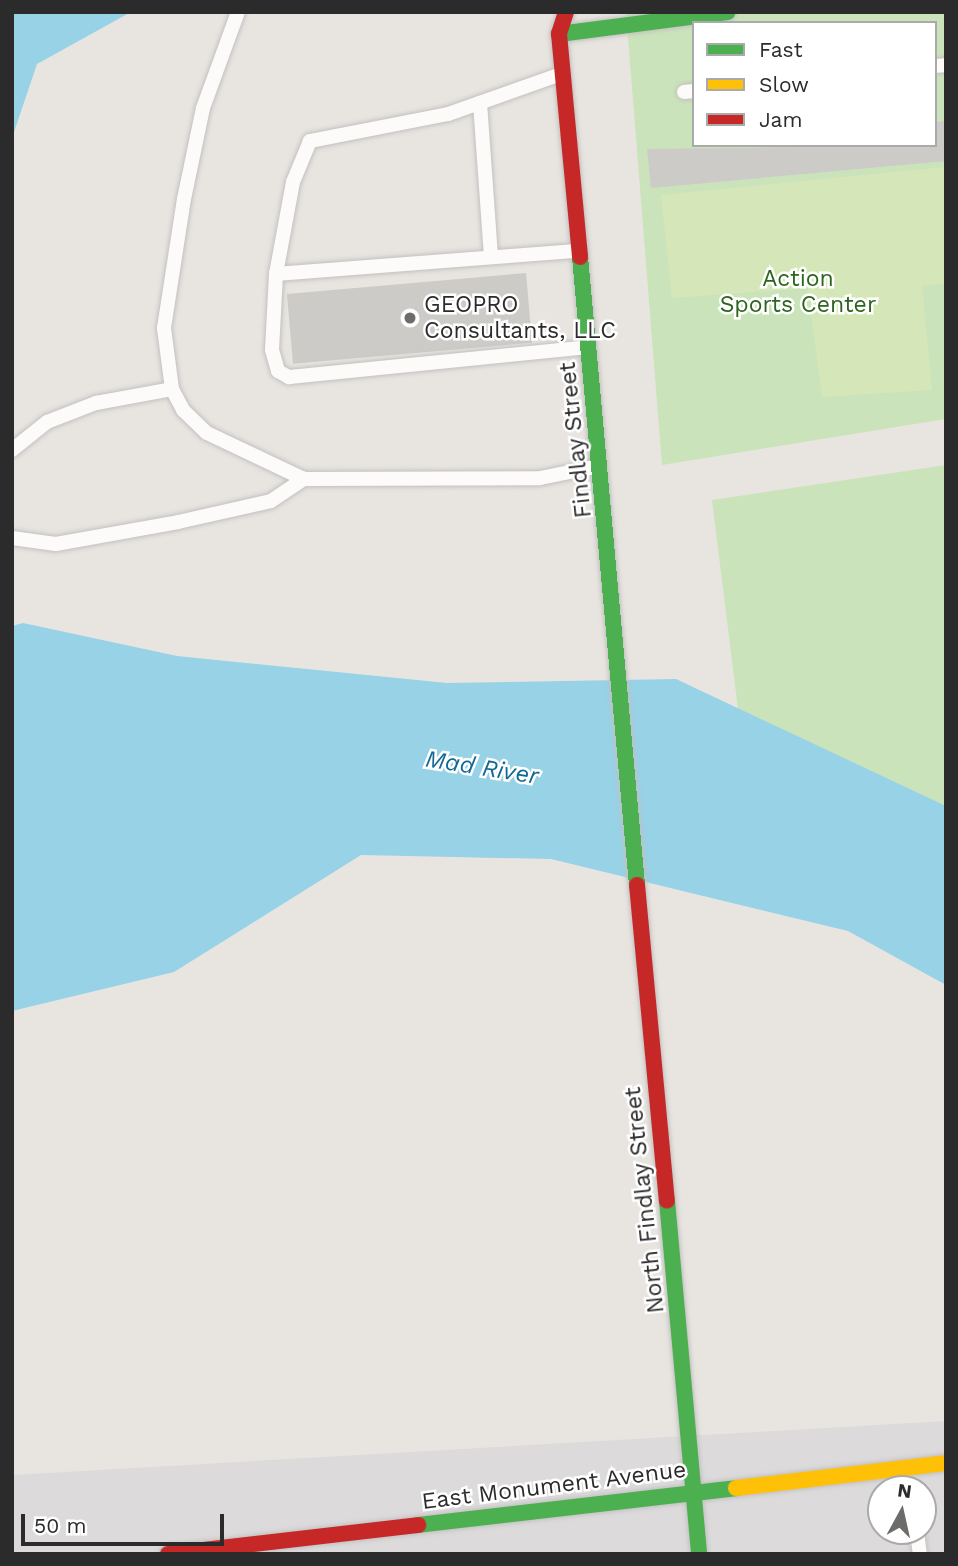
<!DOCTYPE html>
<style>
body{margin:0}
#map{position:relative;width:958px;height:1566px;overflow:hidden;background:#e8e5e0;font-family:"Work Sans",sans-serif}
div>[style]{position:absolute}
[style*='--x']{left:calc(var(--x)*1px);top:calc(var(--y)*1px);width:calc(var(--w)*1px);rotate:calc(var(--a)*1deg)}
.industrial>*{inset:0;background:#dddadc}
.green>*{inset:0;background:#cbe3ba}
.pitch>*{inset:0;background:#d5e7b8}
.water>*{inset:0;background:#97d2e7}
.building>*{inset:0;background:#cdcbc7;transform-origin:0 0}
.roads{filter:drop-shadow(0 0 2px #c2c1c1) drop-shadow(0 0 2px #c2c1c1)}
.lane>*{height:14px;margin:-7px;padding:0 7px;transform-origin:7px;border-radius:7px;background:#fcfbfa}
.fast>*{height:16px;margin:-8px;padding:0 8px;transform-origin:8px;border-radius:8px;background:#4caf50}
.slow>*{height:16px;margin:-8px;padding:0 8px;transform-origin:8px;border-radius:8px;background:#ffc107}
.jam>*{height:16px;margin:-8px;padding:0 8px;transform-origin:8px;border-radius:8px;background:#c62828}
.dots>*{width:19px;height:19px;translate:-50% -50%;box-sizing:border-box;border:4px solid #fff;border-radius:50%}
span{translate:-50% -50%;white-space:nowrap;text-align:center;line-height:1.15;-webkit-text-stroke:5px #fff;paint-order:stroke}
.park-label{font-size:23px;color:#2c651d}
.poi-label{font-size:23px;color:#2b2b2b}
.left{translate:0 -50%;text-align:left}
.street-label{font-size:23px;color:#2b2b2b}
.water-label{font-size:24px;color:#126997;font-style:italic}
.frame{position:absolute;inset:0;border:14px solid #2b2b2b;pointer-events:none}
.legend{position:absolute;left:692px;top:21px;width:245px;height:126px;box-sizing:border-box;background:#fff;border:2px solid #aaa;margin:0;padding:9px 12px;list-style:none;font-size:21px;color:#2b2b2b}
.legend li{display:flex;align-items:center;gap:14px;height:35px}
.legend b{width:35px;border:2px solid #aaa}
.north{position:absolute;left:867px;top:1475px;width:70px;height:70px;box-sizing:border-box;background:#fff;border:2px solid #aaa;border-radius:50%;rotate:8deg;font-size:19px;font-weight:700;line-height:28px;text-align:center;color:#2b2b2b}
.north::after{content:'';display:block;margin:auto;width:24px;height:32px;background:#6d6c6a;clip-path:polygon(50% 0,100% 100%,50% 72%,0 100%)}
.scale{position:absolute;left:21px;top:1514px;width:203px;height:32px;box-sizing:border-box;border:4px solid #2b2b2b;border-top:0;padding-left:9px;font-size:21px;line-height:24px;white-space:nowrap;color:#2b2b2b;-webkit-text-stroke:5px #fff;paint-order:stroke}
</style>
<div id="map">
<div class="industrial">
<i style="clip-path:polygon(evenodd,946px 1421px,946px 1554px,12px 1554px,12px 1475px,946px 1421px,881px 1489px,923px 1489px,923px 1531px,881px 1531px,881px 1489px)"></i>
</div>
<div class="green">
<i style="clip-path:polygon(evenodd,626px 12px,946px 12px,946px 419px,662px 465px,626px 12px,694px 23px,935px 23px,935px 145px,694px 145px,694px 23px)"></i>
<i style="clip-path:polygon(946px 465px,946px 806px,738px 709px,712px 500px)"></i>
</div>
<div class="pitch">
<i style="clip-path:polygon(946px 167px,946px 283px,922px 286px,932px 390px,822px 397px,808px 288px,672px 298px,661px 195px)"></i>
</div>
<div class="water">
<i style="clip-path:polygon(12px 12px,131px 12px,37px 64px,12px 138px)"></i>
<i style="clip-path:polygon(23px 623px,177px 656px,447px 683px,676px 679px,946px 806px,946px 985px,848px 931px,551px 859px,361px 855px,174px 972px,12px 1011px,12px 626px)"></i>
</div>
<div class="building">
<i style="clip-path:polygon(946px 121px,946px 161px,651px 188px,647px 149px,935px 145px,935px 122px)"></i>
<i style="left:526px;top:273px;width:70px;height:240px;rotate:85deg"></i>
</div>
<div class="roads">
<div class="lane">
<i style="--x:935;--y:66;--w:11;--a:-5"></i>
<i style="--x:561;--y:74;--w:120;--a:160.5"></i>
<i style="--x:448;--y:114;--w:141;--a:168.9"></i>
<i style="--x:310;--y:141;--w:44;--a:112.5"></i>
<i style="--x:293;--y:182;--w:94;--a:100.5"></i>
<i style="--x:276;--y:274;--w:301;--a:-4.4"></i>
<i style="--x:684;--y:92;--w:10;--a:-6"></i>
<i style="--x:480;--y:103;--w:154;--a:85.9"></i>
<i style="--x:276;--y:274;--w:76;--a:93"></i>
<i style="--x:272;--y:350;--w:22;--a:74"></i>
<i style="--x:278;--y:371;--w:13;--a:29"></i>
<i style="--x:289;--y:377;--w:301;--a:-5.7"></i>
<i style="--x:172;--y:389;--w:62;--a:-97.5"></i>
<i style="--x:164;--y:328;--w:131;--a:-81.2"></i>
<i style="--x:184;--y:199;--w:93;--a:-78.2"></i>
<i style="--x:203;--y:108;--w:102;--a:-70"></i>
<i style="--x:12;--y:450;--w:45;--a:-38.7"></i>
<i style="--x:47;--y:422;--w:53;--a:-21.2"></i>
<i style="--x:96;--y:403;--w:77;--a:-10.4"></i>
<i style="--x:172;--y:389;--w:24;--a:62"></i>
<i style="--x:183;--y:410;--w:33;--a:44"></i>
<i style="--x:207;--y:433;--w:107;--a:25.4"></i>
<i style="--x:304;--y:479;--w:236;--a:-0.2"></i>
<i style="--x:540;--y:478;--w:60;--a:-11.5"></i>
<i style="--x:12;--y:538;--w:44;--a:7.8"></i>
<i style="--x:56;--y:544;--w:124;--a:-10.2"></i>
<i style="--x:178;--y:522;--w:95;--a:-12.7"></i>
<i style="--x:271;--y:501;--w:40;--a:-34"></i>
<i style="--x:917;--y:1531;--w:23;--a:83"></i>
</div>
<div class="fast">
<i style="--x:559;--y:34;--w:170;--a:-7.4"></i>
<i style="--x:580;--y:257;--w:631;--a:84.81"></i>
<i style="--x:667;--y:1201;--w:354;--a:84.8"></i>
<i style="--x:418;--y:1525;--w:320;--a:-6.6"></i>
</div>
<div class="slow">
<i style="--x:736;--y:1488;--w:211;--a:-6.8"></i>
</div>
<div class="jam">
<i style="--x:566;--y:12;--w:23;--a:108"></i>
<i style="--x:559;--y:34;--w:224;--a:84.6"></i>
<i style="--x:637;--y:885;--w:317;--a:84.6"></i>
<i style="--x:168;--y:1554;--w:252;--a:-6.6"></i>
</div>
</div>
<div class="dots">
<i style="left:410px;top:318px;background:#6d6c6a"></i>
</div>
<div class="park-label">
<span style="left:798px;top:292px">Action<br>Sports Center</span>
</div>
<div class="poi-label">
<span class="left" style="left:424px;top:318px">GEOPRO<br>Consultants, LLC</span>
</div>
<div class="street-label">
<span style="left:576px;top:440px;rotate:-96deg">Findlay Street</span>
<span style="left:645px;top:1200px;rotate:-96deg">North Findlay Street</span>
<span style="left:554px;top:1486px;rotate:-7deg">East Monument Avenue</span>
</div>
<div class="water-label">
<span style="left:482px;top:768px;rotate:9deg">Mad River</span>
</div>
<div class="frame"></div>
<ul class="legend">
<li><b style="height:9px;background:#4caf50"></b>Fast</li>
<li><b style="height:9px;background:#ffc107"></b>Slow</li>
<li><b style="height:9px;background:#c62828"></b>Jam</li>
</ul>
<div class="north">N</div>
<div class="scale">50 m</div>
</div>
